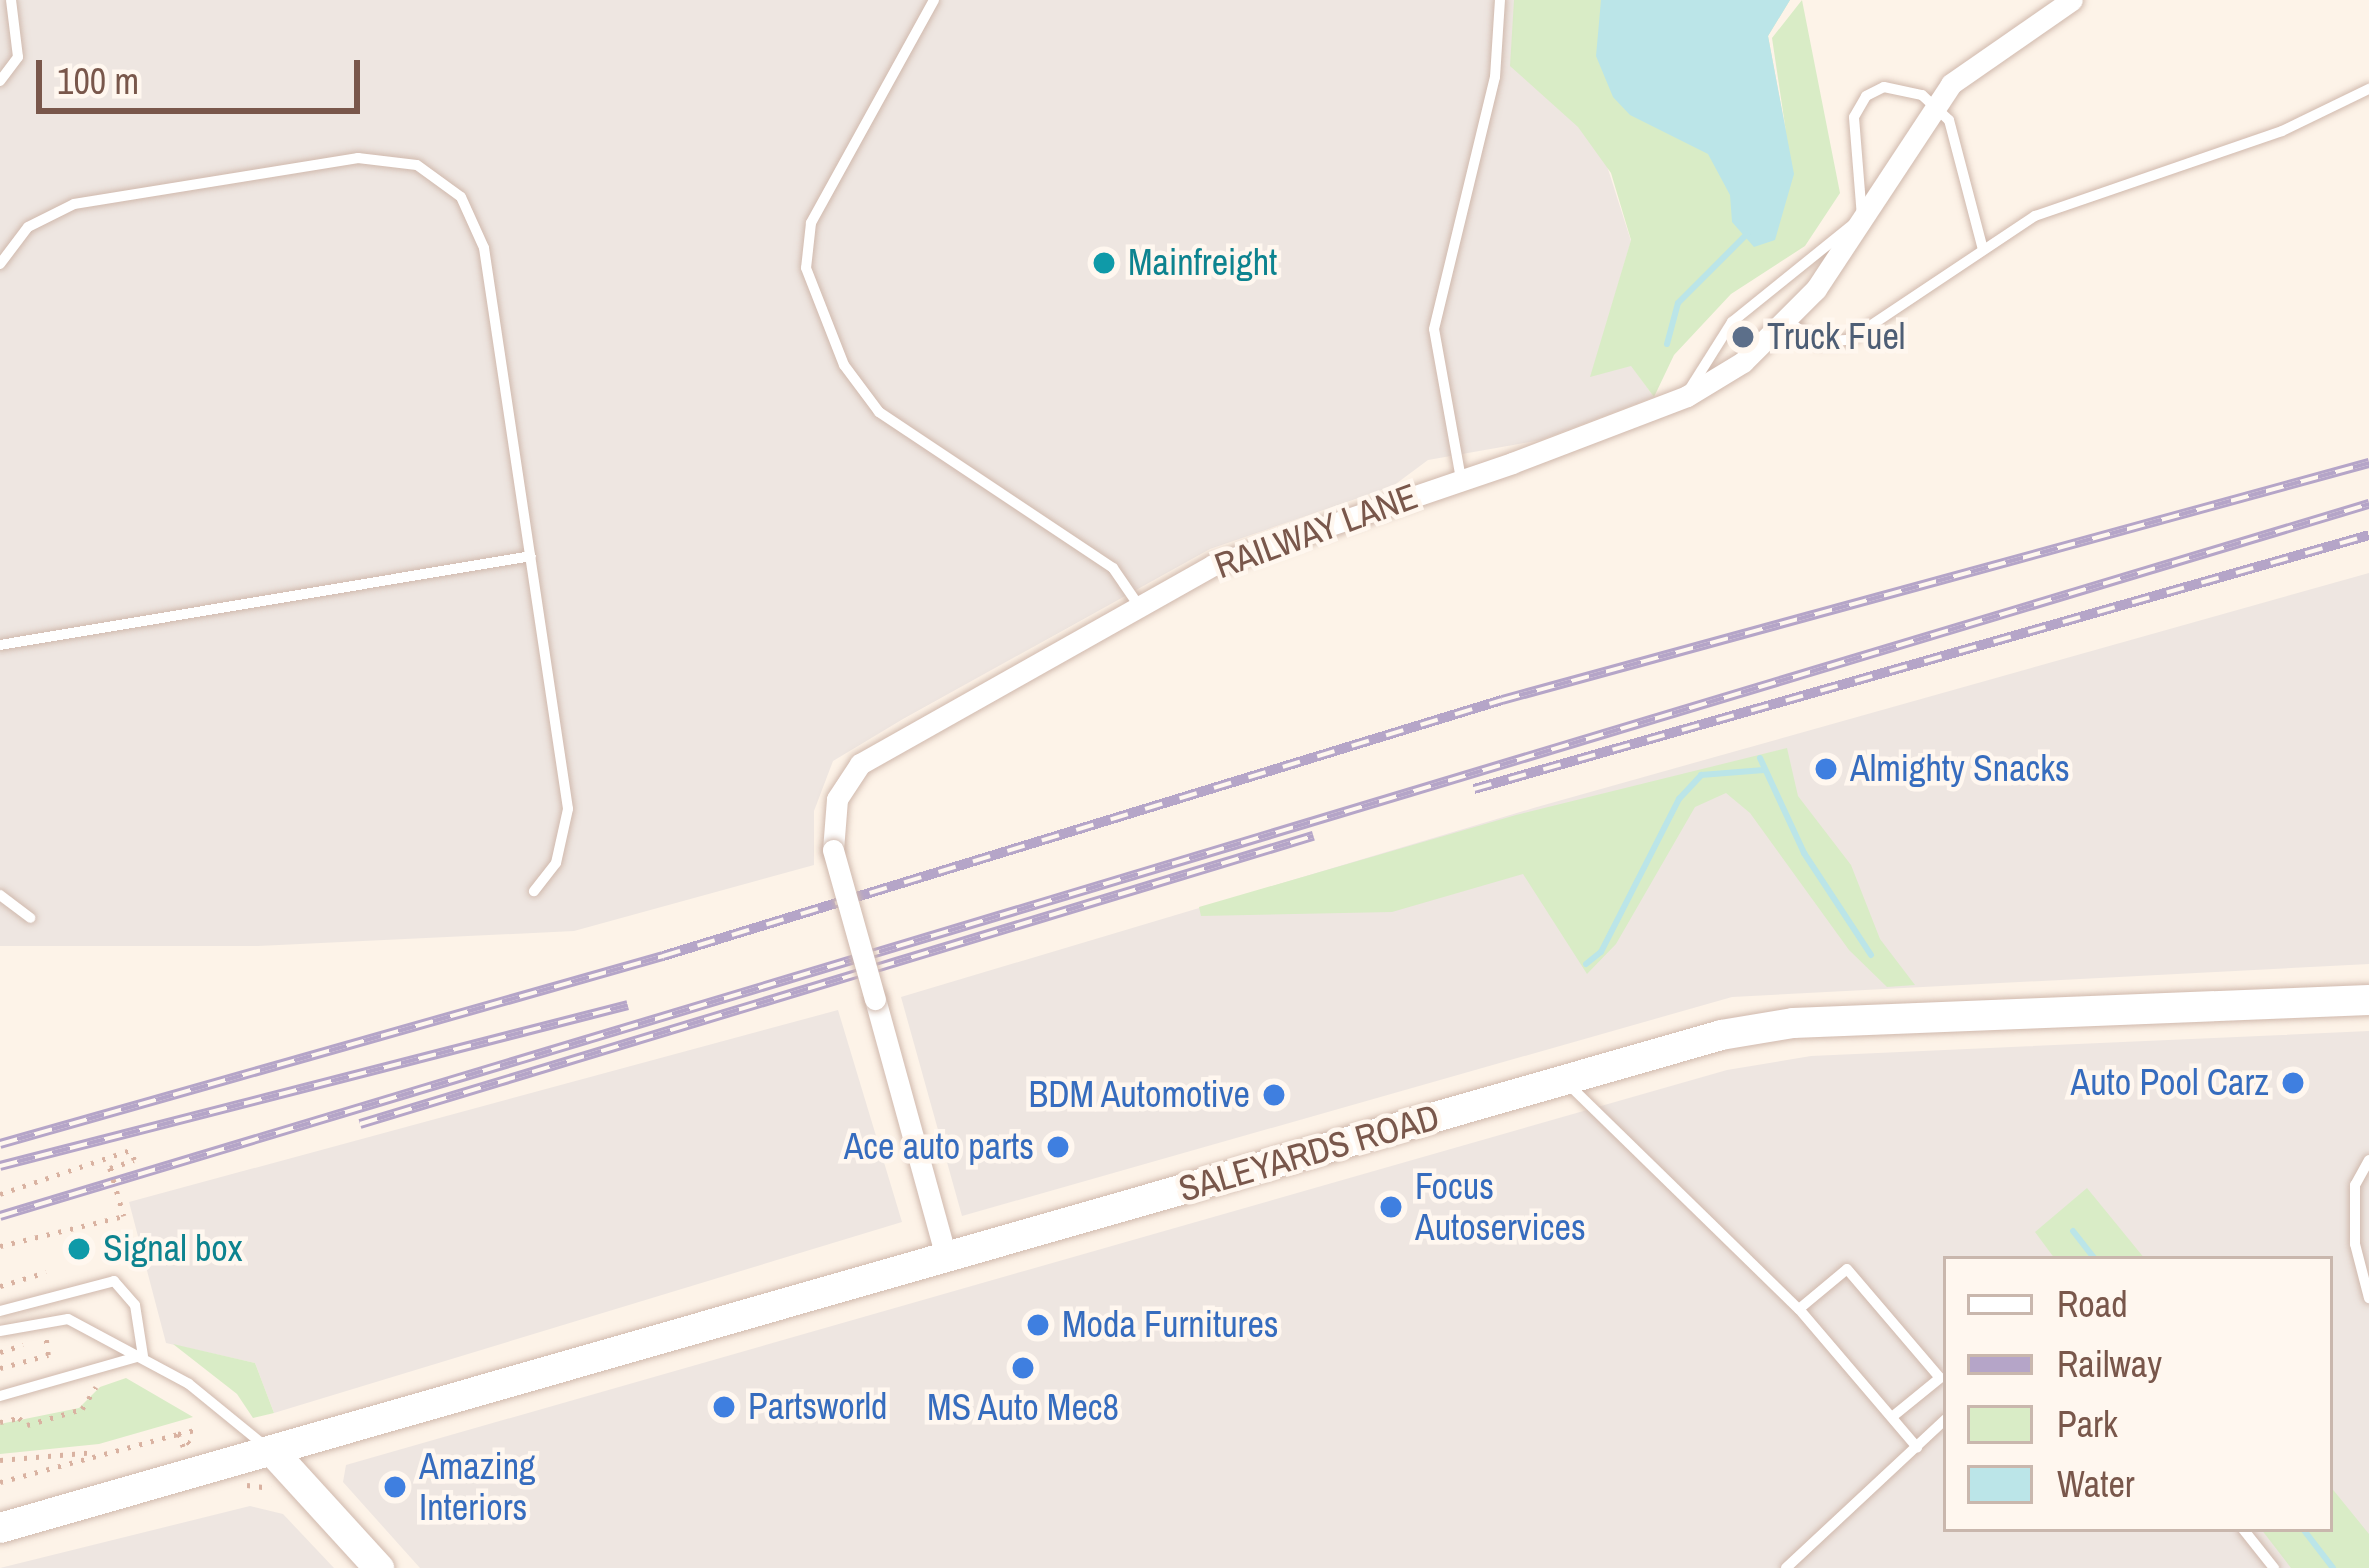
<!DOCTYPE html>
<style>
body{margin:0}
#map{position:relative;width:2369px;height:1568px;overflow:hidden;background:#fdf3e8;font-family:"Archivo Narrow",sans-serif}
div>[style]{position:absolute}
[style*='--x']{left:calc(var(--x)*1px);top:calc(var(--y)*1px);width:calc(var(--w)*1px);rotate:calc(var(--a)*1deg)}
.industrial>*{inset:0;background:#eee6e1}
.green>*{inset:0;background:#d9ecc6}
.water>*{inset:0;background:#bbe5e8}
.stream>*{height:6px;margin:-3px;padding:0 3px;transform-origin:3px;border-radius:3px;background:#bbe5e8}
.path>*{height:4.5px;margin-top:-2.25px;transform-origin:0;background:repeating-linear-gradient(90deg,#d9b2a1 0 3px,transparent 0 12px)}
.roads{filter:drop-shadow(0 0 3px #d0b9ad) drop-shadow(0 0 3px #d0b9ad)}
.lane>*{height:10px;margin:-5px;padding:0 5px;transform-origin:5px;border-radius:5px;background:#fff}
.street>*{height:21px;margin:-10.5px;padding:0 10.5px;transform-origin:10.5px;border-radius:10.5px;background:#fff}
.secondary>*{height:30px;margin:-15px;padding:0 15px;transform-origin:15px;border-radius:15px;background:#fff}
.rail>*{height:10px;margin-top:-5px;transform-origin:0;background:repeating-linear-gradient(90deg,#fff7ef 0 18px,#b5a5c8 0 36px);box-sizing:border-box;border-block:3px solid #b5a5c8}
.path-bridge>*{height:4.5px;margin-top:-2.25px;transform-origin:0;background:repeating-linear-gradient(90deg,#d9b2a1 0 3px,transparent 0 12px)}
.bridges{filter:drop-shadow(0 0 3px #d0b9ad) drop-shadow(0 0 3px #d0b9ad)}
.street-bridge>*{height:21px;margin:-10.5px;padding:0 10.5px;transform-origin:10.5px;border-radius:10.5px;background:#fff}
.dots>*{width:33px;height:33px;translate:-50% -50%;box-sizing:border-box;border:6px solid #fff7ef;border-radius:50%}
span{translate:-50% -50%;white-space:nowrap;text-align:center;line-height:1.15;-webkit-text-stroke:9px #fff7ef;paint-order:stroke}
.culture-label{font-size:36px;color:#0d838f}
.left{translate:0 -50%;text-align:left}
.service-label{font-size:36px;color:#4e5e75}
.street-label{font-size:36px;color:#79574b}
.shop-label{font-size:36px;color:#366cbe}
.right{translate:-100% -50%;text-align:right}
.legend{position:absolute;left:1943px;top:1256px;width:390px;height:276px;box-sizing:border-box;background:#fff7ef;border:3px solid #c9b7ad;margin:0;padding:15px 21px;list-style:none;font-size:36px;color:#79574b}
.legend li{display:flex;align-items:center;gap:24px;height:60px}
.legend b{width:60px;border:3px solid #c9b7ad}
.scale{position:absolute;left:36px;top:60px;width:324px;height:54px;box-sizing:border-box;border:6px solid #79574b;border-top:0;padding-left:15px;font-size:36px;line-height:42px;white-space:nowrap;color:#79574b;-webkit-text-stroke:9px #fff7ef;paint-order:stroke}
</style>
<div id="map">
<div class="industrial">
<i style="clip-path:polygon(0 0,1554px 0,1631px 241px,1591px 376px,1631px 365px,1654px 397px,1541px 440px,1428px 460px,1393px 486px,1210px 549px,903px 719px,833px 761px,814px 811px,814px 865px,574px 931px,258px 946px,0 946px)"></i>
<i style="clip-path:polygon(2369px 573px,2369px 964px,1732px 997px,962px 1216px,901px 997px,1537px 807px)"></i>
<i style="clip-path:polygon(838px 1010px,902px 1222px,274px 1413px,255px 1363px,166px 1343px,129px 1202px)"></i>
<i style="clip-path:polygon(evenodd,2369px 1031px,2369px 1568px,420px 1568px,343px 1482px,346px 1465px,1727px 1070px,1811px 1056px,2369px 1031px,1946px 1259px,2330px 1259px,2330px 1529px,1946px 1529px,1946px 1259px)"></i>
<i style="clip-path:polygon(250px 1506px,283px 1514px,334px 1568px,0 1568px)"></i>
</div>
<div class="green">
<i style="clip-path:polygon(1514px 0,1790px 0,1768px 36px,1786px 132px,1772px 38px,1802px 0,1840px 193px,1805px 246px,1731px 294px,1674px 355px,1654px 397px,1631px 366px,1590px 377px,1631px 240px,1611px 173px,1578px 127px,1510px 66px)"></i>
<i style="clip-path:polygon(1787px 748px,1798px 796px,1851px 865px,1880px 939px,1915px 985px,1887px 987px,1849px 950px,1750px 813px,1726px 793px,1695px 807px,1616px 944px,1587px 974px,1523px 874px,1392px 912px,1201px 916px,1199px 907px,1516px 815px)"></i>
<i style="clip-path:polygon(2087px 1188px,2145px 1259px,2055px 1259px,2035px 1232px)"></i>
<i style="clip-path:polygon(173px 1344px,255px 1363px,274px 1413px,253px 1418px,237px 1394px)"></i>
<i style="clip-path:polygon(126px 1378px,193px 1417px,99px 1444px,0 1454px,0 1424px,79px 1408px,100px 1387px)"></i>
<i style="clip-path:polygon(2330px 1486px,2369px 1534px,2369px 1568px,2291px 1568px,2261px 1529px,2330px 1529px)"></i>
</div>
<div class="water">
<i style="clip-path:polygon(1601px 0,1790px 0,1768px 36px,1794px 174px,1775px 240px,1754px 247px,1732px 222px,1730px 195px,1708px 154px,1630px 115px,1613px 97px,1596px 56px)"></i>
</div>
<div class="stream">
<i style="--x:1667;--y:344;--w:42;--a:-75"></i>
<i style="--x:1678;--y:303;--w:98;--a:-45"></i>
<i style="--x:1760;--y:758;--w:105;--a:65.1"></i>
<i style="--x:1804;--y:853;--w:122;--a:56.7"></i>
<i style="--x:1586;--y:964;--w:19;--a:-39"></i>
<i style="--x:1601;--y:952;--w:172;--a:-63"></i>
<i style="--x:1679;--y:799;--w:33;--a:-47"></i>
<i style="--x:1701;--y:775;--w:63;--a:-4.5"></i>
<i style="--x:2073;--y:1231;--w:36;--a:52"></i>
<i style="--x:2303;--y:1529;--w:49;--a:52.4"></i>
</div>
<div class="path">
<i style="--x:110;--y:1168;--w:25;--a:-18"></i>
<i style="--x:134;--y:1160;--w:10;--a:-107"></i>
<i style="--x:0;--y:1194;--w:138;--a:-18.6"></i>
<i style="--x:0;--y:1246;--w:128;--a:-13.6"></i>
<i style="--x:0;--y:1286;--w:48;--a:-16.9"></i>
<i style="--x:0;--y:1352;--w:24;--a:-17"></i>
<i style="--x:0;--y:1368;--w:50;--a:-15.2"></i>
<i style="--x:48;--y:1355;--w:16;--a:-97"></i>
<i style="--x:0;--y:1422;--w:19;--a:-12"></i>
<i style="--x:19;--y:1418;--w:11;--a:41"></i>
<i style="--x:27;--y:1425;--w:57;--a:-16.2"></i>
<i style="--x:82;--y:1409;--w:26;--a:-58"></i>
<i style="--x:183;--y:1447;--w:14;--a:-111"></i>
<i style="--x:178;--y:1434;--w:17;--a:-13"></i>
<i style="--x:0;--y:1460;--w:96;--a:-4.8"></i>
<i style="--x:0;--y:1482;--w:184;--a:-15.1"></i>
<i style="--x:178;--y:1434;--w:19;--a:39"></i>
<i style="--x:247;--y:1485;--w:24;--a:7"></i>
</div>
<div class="roads">
<div class="lane">
<i style="--x:934;--y:0;--w:255;--a:118.9"></i>
<i style="--x:811;--y:223;--w:45;--a:96.3"></i>
<i style="--x:806;--y:268;--w:104;--a:68.6"></i>
<i style="--x:844;--y:365;--w:59;--a:53.3"></i>
<i style="--x:879;--y:412;--w:281;--a:33.7"></i>
<i style="--x:1113;--y:568;--w:46;--a:55.6"></i>
<i style="--x:0;--y:81;--w:30;--a:-53"></i>
<i style="--x:18;--y:57;--w:57;--a:-97"></i>
<i style="--x:0;--y:264;--w:46;--a:-52.9"></i>
<i style="--x:28;--y:227;--w:51;--a:-26.6"></i>
<i style="--x:74;--y:204;--w:288;--a:-9.2"></i>
<i style="--x:358;--y:158;--w:59;--a:6.8"></i>
<i style="--x:417;--y:165;--w:54;--a:36"></i>
<i style="--x:461;--y:197;--w:56;--a:65.7"></i>
<i style="--x:484;--y:248;--w:567;--a:81.48"></i>
<i style="--x:568;--y:809;--w:55;--a:102.5"></i>
<i style="--x:556;--y:863;--w:36;--a:128"></i>
<i style="--x:1789;--y:322;--w:35;--a:35"></i>
<i style="--x:1818;--y:342;--w:31;--a:-4"></i>
<i style="--x:1849;--y:340;--w:224;--a:-33.7"></i>
<i style="--x:2035;--y:216;--w:261;--a:-19"></i>
<i style="--x:2282;--y:131;--w:97;--a:-25.8"></i>
<i style="--x:1691;--y:387;--w:77;--a:-57.8"></i>
<i style="--x:1732;--y:322;--w:167;--a:-38.9"></i>
<i style="--x:1862;--y:217;--w:100;--a:-94.6"></i>
<i style="--x:1854;--y:117;--w:24;--a:-60"></i>
<i style="--x:1866;--y:96;--w:20;--a:-27"></i>
<i style="--x:1884;--y:87;--w:39;--a:12"></i>
<i style="--x:1922;--y:95;--w:37;--a:43"></i>
<i style="--x:1949;--y:120;--w:134;--a:75.3"></i>
<i style="--x:1461;--y:479;--w:152;--a:-100.2"></i>
<i style="--x:1434;--y:329;--w:259;--a:-76.4"></i>
<i style="--x:1495;--y:77;--w:77;--a:-86.3"></i>
<i style="--x:0;--y:645;--w:538;--a:-9.51"></i>
<i style="--x:0;--y:895;--w:38;--a:37"></i>
<i style="--x:1566;--y:1082;--w:325;--a:44.3"></i>
<i style="--x:1799;--y:1309;--w:182;--a:49.5"></i>
<i style="--x:2369;--y:1160;--w:29;--a:119"></i>
<i style="--x:2355;--y:1185;--w:59;--a:90"></i>
<i style="--x:2355;--y:1244;--w:56;--a:75.5"></i>
<i style="--x:1799;--y:1309;--w:62;--a:-39.8"></i>
<i style="--x:1847;--y:1269;--w:143;--a:49.5"></i>
<i style="--x:1940;--y:1378;--w:62;--a:140.9"></i>
<i style="--x:0;--y:1311;--w:118;--a:-14.7"></i>
<i style="--x:114;--y:1281;--w:32;--a:49"></i>
<i style="--x:135;--y:1305;--w:52;--a:81.1"></i>
<i style="--x:0;--y:1331;--w:69;--a:-10"></i>
<i style="--x:68;--y:1319;--w:137;--a:28.2"></i>
<i style="--x:189;--y:1384;--w:98;--a:39.2"></i>
<i style="--x:0;--y:1396;--w:146;--a:-15.9"></i>
<i style="--x:2243;--y:1529;--w:50;--a:51.5"></i>
<i style="--x:1786;--y:1568;--w:219;--a:-43"></i>
</div>
<div class="street">
<i style="--x:833;--y:850;--w:51;--a:-85.5"></i>
<i style="--x:837;--y:799;--w:42;--a:-56.7"></i>
<i style="--x:860;--y:764;--w:405;--a:-29.4"></i>
<i style="--x:1213;--y:565;--w:316;--a:-18.8"></i>
<i style="--x:1512;--y:463;--w:187;--a:-20.9"></i>
<i style="--x:1687;--y:396;--w:66;--a:-31.3"></i>
<i style="--x:1743;--y:362;--w:103;--a:-45"></i>
<i style="--x:1816;--y:289;--w:245;--a:-56.6"></i>
<i style="--x:1951;--y:84;--w:147;--a:-34.8"></i>
<i style="--x:875;--y:999;--w:268;--a:74.6"></i>
</div>
<div class="secondary">
<i style="--x:272;--y:1451;--w:159;--a:47.6"></i>
<i style="--x:0;--y:1528;--w:1790;--a:-15.98"></i>
<i style="--x:1721;--y:1035;--w:73;--a:-9.5"></i>
<i style="--x:1793;--y:1023;--w:576;--a:-2.29"></i>
</div>
</div>
<div class="rail">
<i style="--x:1474;--y:789;--w:930;--a:-15.84"></i>
<i style="--x:360;--y:1124;--w:996;--a:-16.82"></i>
<i style="--x:0;--y:1144;--w:689;--a:-15.83"></i>
<i style="--x:663;--y:956;--w:877;--a:-16.97"></i>
<i style="--x:1502;--y:700;--w:899;--a:-15.29"></i>
<i style="--x:0;--y:1166;--w:648;--a:-14.38"></i>
<i style="--x:0;--y:1216;--w:2474;--a:-16.73"></i>
</div>
<div class="path-bridge">
<i style="--x:110;--y:1168;--w:50;--a:73.7"></i>
</div>
<div class="bridges">
<div class="street-bridge">
<i style="--x:833;--y:850;--w:155;--a:74.3"></i>
</div>
</div>
<div class="dots">
<i style="left:1104px;top:263px;background:#0f9aa8"></i>
<i style="left:1743px;top:337px;background:#5c6f8a"></i>
<i style="left:1826px;top:769px;background:#3f7fe0"></i>
<i style="left:2293px;top:1083px;background:#3f7fe0"></i>
<i style="left:1274px;top:1095px;background:#3f7fe0"></i>
<i style="left:1058px;top:1147px;background:#3f7fe0"></i>
<i style="left:1391px;top:1207px;background:#3f7fe0"></i>
<i style="left:79px;top:1249px;background:#0f9aa8"></i>
<i style="left:1038px;top:1325px;background:#3f7fe0"></i>
<i style="left:1023px;top:1368px;background:#3f7fe0"></i>
<i style="left:724px;top:1407px;background:#3f7fe0"></i>
<i style="left:395px;top:1487px;background:#3f7fe0"></i>
</div>
<div class="culture-label">
<span class="left" style="left:1128px;top:263px">Mainfreight</span>
<span class="left" style="left:103px;top:1249px">Signal box</span>
</div>
<div class="service-label">
<span class="left" style="left:1767px;top:337px">Truck Fuel</span>
</div>
<div class="street-label">
<span style="left:1316px;top:531px;rotate:-20deg">RAILWAY LANE</span>
<span style="left:1309px;top:1153px;rotate:-16deg">SALEYARDS ROAD</span>
</div>
<div class="shop-label">
<span class="left" style="left:1850px;top:769px">Almighty Snacks</span>
<span class="right" style="left:2269px;top:1083px">Auto Pool Carz</span>
<span class="right" style="left:1250px;top:1095px">BDM Automotive</span>
<span class="right" style="left:1034px;top:1147px">Ace auto parts</span>
<span class="left" style="left:1415px;top:1207px">Focus<br>Autoservices</span>
<span class="left" style="left:1062px;top:1325px">Moda Furnitures</span>
<span class="left" style="left:748px;top:1407px">Partsworld</span>
<span style="left:1023px;top:1408px">MS Auto Mec8</span>
<span class="left" style="left:419px;top:1487px">Amazing<br>Interiors</span>
</div>
<ul class="legend">
<li><b style="height:15px;background:#fff"></b>Road</li>
<li><b style="height:15px;background:#b5a5c8"></b>Railway</li>
<li><b style="height:33px;background:#d9ecc6"></b>Park</li>
<li><b style="height:33px;background:#bbe5e8"></b>Water</li>
</ul>
<div class="scale">100 m</div>
</div>
